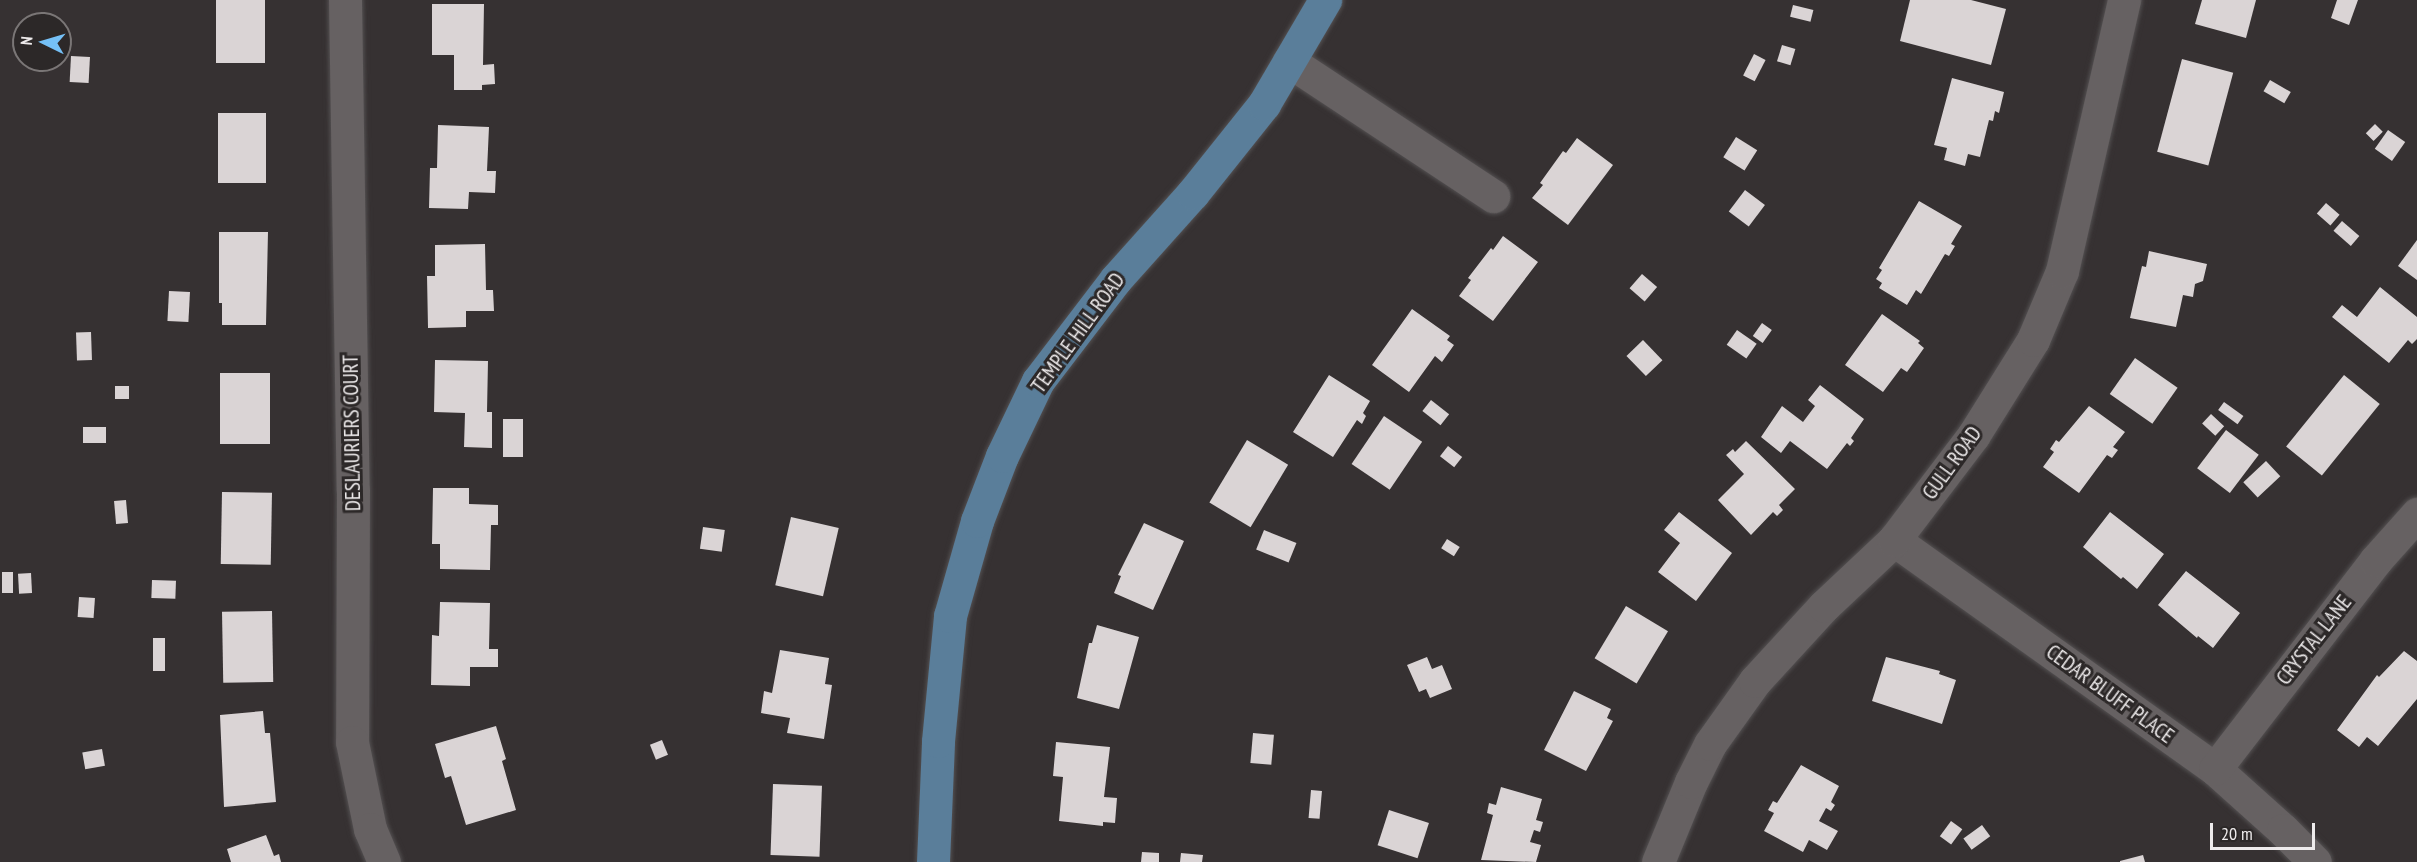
<!DOCTYPE html>
<style>
body{margin:0}
#map{position:relative;width:2417px;height:862px;overflow:hidden;background:#363132;font-family:"PT Sans Narrow",sans-serif}
div>[style]{position:absolute}
[style*='--x']{left:calc(var(--x)*1px);top:calc(var(--y)*1px);width:calc(var(--w)*1px);rotate:calc(var(--a)*1deg)}
.building>*{inset:0;background:#dad4d5;transform-origin:0 0}
.roads{filter:drop-shadow(0 0 2px #535051) drop-shadow(0 0 2px #535051)}
.minor>*{height:33px;margin:-16.5px;padding:0 16.5px;transform-origin:16.5px;border-radius:16.5px;background:#666162}
.major>*{height:33px;margin:-16.5px;padding:0 16.5px;transform-origin:16.5px;border-radius:16.5px;background:#5a7e9a}
span{translate:-50% -50%;white-space:nowrap;text-align:center;line-height:1.15;-webkit-text-stroke:6px #2c2828;paint-order:stroke}
.street-label{font-size:21px;color:#eeebec}
.north{position:absolute;left:12px;top:12px;width:60px;height:60px;box-sizing:border-box;background:#2c2828;border:2px solid #7a7676;border-radius:50%;rotate:275deg;font-size:16px;font-weight:700;line-height:24px;text-align:center;color:#eeebec}
.north::after{content:'';display:block;margin:auto;width:21px;height:27px;background:#75c0f6;clip-path:polygon(50% 0,100% 100%,50% 72%,0 100%)}
.scale{position:absolute;left:2210px;top:823px;width:105px;height:27px;box-sizing:border-box;border:3px solid #eeebec;border-top:0;padding-left:8px;font-size:18px;line-height:21px;white-space:nowrap;color:#eeebec;-webkit-text-stroke:4px #2c2828;paint-order:stroke}
</style>
<div id="map">
<div class="building">
<i style="left:216px;top:0;width:49px;height:63px"></i>
<i style="clip-path:polygon(1910px 0,1971px 0,2006px 9px,1991px 65px,1900px 41px)"></i>
<i style="clip-path:polygon(2202px 0,2256px 0,2246px 38px,2195px 24px)"></i>
<i style="clip-path:polygon(2337px 0,2358px 0,2349px 25px,2331px 18px)"></i>
<i style="clip-path:polygon(432px 4px,484px 4px,483px 65px,494px 64px,495px 84px,482px 85px,482px 90px,454px 90px,454px 55px,432px 55px)"></i>
<i style="left:1793px;top:5px;width:21px;height:12px;rotate:14deg"></i>
<i style="left:1782px;top:45px;width:14px;height:17px;rotate:17deg"></i>
<i style="left:1754px;top:54px;width:13px;height:24px;rotate:27deg"></i>
<i style="left:71px;top:56px;width:19px;height:26px;rotate:3deg"></i>
<i style="left:2182px;top:59px;width:53px;height:96px;rotate:15deg"></i>
<i style="clip-path:polygon(1952px 78px,2004px 92px,1999px 113px,1995px 111px,1993px 121px,1989px 120px,1980px 157px,1968px 154px,1965px 166px,1944px 160px,1947px 148px,1934px 145px)"></i>
<i style="left:2270px;top:80px;width:24px;height:13px;rotate:30deg"></i>
<i style="left:218px;top:113px;width:48px;height:70px"></i>
<i style="left:2375px;top:124px;width:11px;height:13px;rotate:45deg"></i>
<i style="clip-path:polygon(438px 125px,489px 127px,487px 171px,496px 171px,495px 193px,469px 192px,468px 209px,429px 208px,430px 168px,437px 168px)"></i>
<i style="left:2388px;top:130px;width:21px;height:23px;rotate:35deg"></i>
<i style="left:1736px;top:137px;width:25px;height:24px;rotate:32deg"></i>
<i style="clip-path:polygon(1577px 138px,1613px 165px,1568px 225px,1532px 198px,1543px 185px,1540px 183px,1563px 151px,1566px 153px)"></i>
<i style="left:1745px;top:190px;width:25px;height:27px;rotate:37deg"></i>
<i style="clip-path:polygon(1919px 201px,1962px 226px,1951px 244px,1955px 246px,1949px 256px,1945px 254px,1921px 294px,1916px 290px,1907px 305px,1879px 288px,1882px 283px,1876px 279px,1882px 270px,1879px 268px)"></i>
<i style="left:2326px;top:203px;width:18px;height:14px;rotate:41deg"></i>
<i style="left:2342px;top:221px;width:23px;height:13px;rotate:41deg"></i>
<i style="clip-path:polygon(219px 232px,268px 232px,266px 325px,222px 325px,222px 303px,219px 303px)"></i>
<i style="clip-path:polygon(1503px 236px,1538px 262px,1493px 321px,1459px 296px,1471px 280px,1468px 278px,1491px 248px,1493px 250px)"></i>
<i style="clip-path:polygon(2417px 240px,2417px 280px,2398px 266px)"></i>
<i style="clip-path:polygon(485px 244px,486px 290px,493px 290px,494px 311px,466px 311px,466px 327px,428px 328px,427px 276px,435px 276px,435px 245px)"></i>
<i style="clip-path:polygon(2149px 251px,2207px 264px,2203px 281px,2195px 284px,2193px 297px,2183px 295px,2176px 327px,2130px 318px,2142px 266px,2146px 267px)"></i>
<i style="left:1642px;top:274px;width:20px;height:19px;rotate:41deg"></i>
<i style="clip-path:polygon(2380px 287px,2417px 317px,2417px 339px,2412px 344px,2408px 340px,2389px 363px,2332px 317px,2342px 305px,2357px 317px)"></i>
<i style="left:169px;top:291px;width:21px;height:30px;rotate:3deg"></i>
<i style="clip-path:polygon(1412px 309px,1450px 336px,1447px 340px,1454px 345px,1442px 362px,1435px 356px,1409px 392px,1372px 365px)"></i>
<i style="clip-path:polygon(1882px 314px,1920px 341px,1918px 343px,1924px 348px,1907px 372px,1901px 368px,1883px 392px,1845px 365px)"></i>
<i style="left:1762px;top:323px;width:12px;height:16px;rotate:35deg"></i>
<i style="left:1737px;top:330px;width:24px;height:18px;rotate:35deg"></i>
<i style="left:91px;top:332px;width:28px;height:15px;rotate:88deg"></i>
<i style="left:1643px;top:340px;width:28px;height:23px;rotate:46deg"></i>
<i style="left:2135px;top:358px;width:52px;height:44px;rotate:35deg"></i>
<i style="clip-path:polygon(435px 360px,488px 361px,487px 412px,492px 412px,492px 448px,464px 447px,465px 413px,434px 412px)"></i>
<i style="left:220px;top:373px;width:50px;height:71px"></i>
<i style="clip-path:polygon(1329px 375px,1370px 401px,1363px 413px,1366px 416px,1362px 424px,1357px 420px,1333px 457px,1293px 432px)"></i>
<i style="left:2344px;top:375px;width:46px;height:92px;rotate:39deg"></i>
<i style="clip-path:polygon(1820px 385px,1864px 419px,1851px 438px,1854px 441px,1850px 446px,1847px 443px,1827px 469px,1790px 441px,1781px 453px,1761px 437px,1782px 406px,1803px 422px,1815px 406px,1808px 400px)"></i>
<i style="left:115px;top:386px;width:14px;height:13px"></i>
<i style="left:1431px;top:400px;width:23px;height:14px;rotate:38deg"></i>
<i style="left:2224px;top:402px;width:24px;height:10px;rotate:36deg"></i>
<i style="clip-path:polygon(2089px 406px,2125px 432px,2113px 447px,2118px 450px,2112px 458px,2107px 455px,2079px 493px,2043px 467px,2054px 452px,2050px 449px,2056px 440px,2059px 442px)"></i>
<i style="left:2211px;top:414px;width:18px;height:13px;rotate:43deg"></i>
<i style="left:1384px;top:416px;width:46px;height:58px;rotate:34deg"></i>
<i style="left:503px;top:419px;width:20px;height:38px"></i>
<i style="left:83px;top:427px;width:23px;height:16px"></i>
<i style="left:2226px;top:430px;width:41px;height:48px;rotate:37deg"></i>
<i style="left:1247px;top:440px;width:48px;height:73px;rotate:31deg"></i>
<i style="clip-path:polygon(1746px 441px,1795px 489px,1779px 505px,1783px 510px,1777px 516px,1773px 512px,1751px 535px,1718px 500px,1744px 474px,1726px 455px,1733px 449px,1735px 452px)"></i>
<i style="left:1448px;top:446px;width:18px;height:13px;rotate:38deg"></i>
<i style="left:2266px;top:461px;width:21px;height:31px;rotate:47deg"></i>
<i style="clip-path:polygon(433px 488px,469px 488px,469px 504px,498px 505px,498px 525px,491px 525px,490px 570px,440px 569px,440px 544px,432px 544px)"></i>
<i style="left:222px;top:492px;width:50px;height:72px;rotate:1deg"></i>
<i style="left:126px;top:500px;width:23px;height:12px;rotate:85deg"></i>
<i style="clip-path:polygon(1679px 512px,1732px 553px,1696px 601px,1658px 572px,1680px 543px,1664px 530px)"></i>
<i style="clip-path:polygon(2110px 512px,2164px 554px,2137px 589px,2123px 577px,2121px 579px,2083px 547px)"></i>
<i style="left:791px;top:517px;width:49px;height:70px;rotate:13deg"></i>
<i style="clip-path:polygon(1144px 523px,1184px 541px,1153px 610px,1114px 593px,1121px 576px,1118px 575px)"></i>
<i style="left:703px;top:527px;width:22px;height:22px;rotate:8deg"></i>
<i style="left:1264px;top:530px;width:35px;height:21px;rotate:22deg"></i>
<i style="left:1447px;top:539px;width:15px;height:11px;rotate:32deg"></i>
<i style="clip-path:polygon(2186px 571px,2240px 613px,2213px 648px,2198px 636px,2197px 638px,2158px 605px)"></i>
<i style="left:2px;top:572px;width:11px;height:21px"></i>
<i style="left:31px;top:573px;width:20px;height:13px;rotate:87deg"></i>
<i style="left:152px;top:580px;width:24px;height:18px;rotate:2deg"></i>
<i style="left:79px;top:597px;width:16px;height:20px;rotate:4deg"></i>
<i style="clip-path:polygon(440px 602px,490px 603px,489px 649px,498px 649px,498px 667px,470px 667px,470px 686px,431px 685px,432px 635px,439px 636px)"></i>
<i style="left:1626px;top:606px;width:49px;height:61px;rotate:31deg"></i>
<i style="left:272px;top:611px;width:71px;height:50px;rotate:89deg"></i>
<i style="clip-path:polygon(1097px 625px,1139px 637px,1119px 709px,1077px 698px,1089px 643px,1092px 643px)"></i>
<i style="left:153px;top:638px;width:12px;height:33px"></i>
<i style="clip-path:polygon(780px 650px,829px 658px,825px 684px,832px 685px,824px 739px,787px 733px,790px 718px,761px 713px,764px 691px,772px 693px)"></i>
<i style="clip-path:polygon(2404px 651px,2417px 661px,2417px 699px,2378px 746px,2367px 737px,2359px 747px,2337px 730px,2377px 675px,2379px 677px)"></i>
<i style="clip-path:polygon(1427px 657px,1432px 669px,1442px 665px,1452px 689px,1430px 698px,1426px 689px,1419px 692px,1407px 665px)"></i>
<i style="clip-path:polygon(1886px 657px,1940px 671px,1939px 674px,1956px 680px,1942px 724px,1872px 701px)"></i>
<i style="clip-path:polygon(1574px 691px,1611px 709px,1607px 718px,1613px 721px,1586px 771px,1544px 750px)"></i>
<i style="clip-path:polygon(263px 711px,265px 733px,270px 733px,276px 802px,224px 807px,220px 715px)"></i>
<i style="clip-path:polygon(496px 726px,506px 759px,502px 761px,516px 810px,466px 825px,451px 776px,445px 778px,435px 744px)"></i>
<i style="left:1253px;top:733px;width:21px;height:30px;rotate:5deg"></i>
<i style="left:662px;top:740px;width:16px;height:13px;rotate:68deg"></i>
<i style="clip-path:polygon(1056px 742px,1110px 747px,1104px 797px,1117px 798px,1115px 823px,1103px 822px,1103px 826px,1059px 821px,1063px 777px,1053px 776px)"></i>
<i style="left:102px;top:749px;width:17px;height:20px;rotate:80deg"></i>
<i style="clip-path:polygon(1801px 765px,1839px 786px,1831px 802px,1835px 805px,1831px 811px,1826px 808px,1819px 821px,1838px 831px,1827px 850px,1809px 840px,1803px 852px,1764px 831px,1774px 813px,1768px 810px,1773px 801px,1777px 803px)"></i>
<i style="left:773px;top:784px;width:49px;height:71px;rotate:2deg"></i>
<i style="clip-path:polygon(1501px 787px,1542px 799px,1536px 820px,1543px 822px,1540px 832px,1534px 830px,1530px 842px,1541px 845px,1536px 862px,1481px 860px,1493px 815px,1487px 813px,1489px 803px,1496px 805px)"></i>
<i style="left:1311px;top:790px;width:11px;height:28px;rotate:5deg"></i>
<i style="left:1389px;top:810px;width:42px;height:37px;rotate:18deg"></i>
<i style="left:1951px;top:821px;width:14px;height:19px;rotate:36deg"></i>
<i style="left:1982px;top:825px;width:14px;height:23px;rotate:54deg"></i>
<i style="clip-path:polygon(266px 835px,274px 856px,279px 854px,281px 862px,231px 862px,227px 849px)"></i>
<i style="clip-path:polygon(1142px 852px,1159px 853px,1159px 862px,1141px 862px)"></i>
<i style="clip-path:polygon(1181px 853px,1203px 855px,1202px 862px,1180px 862px)"></i>
<i style="clip-path:polygon(2143px 855px,2145px 862px,2120px 862px,2120px 861px)"></i>
</div>
<div class="roads">
<div class="minor">
<i style="--x:345;--y:0;--w:490;--a:89.1"></i>
<i style="--x:353;--y:490;--w:252;--a:90.2"></i>
<i style="--x:352;--y:742;--w:89;--a:78.3"></i>
<i style="--x:370;--y:829;--w:36;--a:67"></i>
<i style="--x:1289;--y:61;--w:245;--a:33.5"></i>
<i style="--x:1894;--y:540;--w:394;--a:35.5"></i>
<i style="--x:2215;--y:769;--w:91;--a:41.9"></i>
<i style="--x:2283;--y:830;--w:45;--a:45"></i>
<i style="--x:2215;--y:769;--w:264;--a:-52.4"></i>
<i style="--x:2376;--y:560;--w:62;--a:-48.3"></i>
<i style="--x:1658;--y:862;--w:87;--a:-67.6"></i>
<i style="--x:1691;--y:782;--w:42;--a:-63.4"></i>
<i style="--x:1710;--y:744;--w:77;--a:-54.5"></i>
<i style="--x:1755;--y:681;--w:102;--a:-47.4"></i>
<i style="--x:1824;--y:606;--w:96;--a:-43.3"></i>
<i style="--x:1894;--y:540;--w:131;--a:-52.8"></i>
<i style="--x:1973;--y:436;--w:113;--a:-58"></i>
<i style="--x:2033;--y:340;--w:75;--a:-67.2"></i>
<i style="--x:2062;--y:271;--w:278;--a:-77.1"></i>
</div>
<div class="major">
<i style="--x:933;--y:862;--w:121;--a:-87.6"></i>
<i style="--x:938;--y:741;--w:126;--a:-84.5"></i>
<i style="--x:950;--y:616;--w:99;--a:-74.1"></i>
<i style="--x:977;--y:521;--w:70;--a:-69"></i>
<i style="--x:1002;--y:456;--w:83;--a:-64.4"></i>
<i style="--x:1038;--y:381;--w:128;--a:-52.6"></i>
<i style="--x:1116;--y:279;--w:115;--a:-48.2"></i>
<i style="--x:1193;--y:193;--w:114;--a:-51.4"></i>
<i style="--x:1264;--y:104;--w:121;--a:-59.6"></i>
</div>
</div>
<div class="street-label">
<span style="left:1078px;top:333px;rotate:-54deg">TEMPLE HILL ROAD</span>
<span style="left:352px;top:433px;rotate:-91deg">DESLAURIERS COURT</span>
<span style="left:1952px;top:463px;rotate:-54deg">GULL ROAD</span>
<span style="left:2314px;top:640px;rotate:-52deg">CRYSTAL LANE</span>
<span style="left:2110px;top:694px;rotate:36deg">CEDAR BLUFF PLACE</span>
</div>
<div class="north">N</div>
<div class="scale">20 m</div>
</div>
